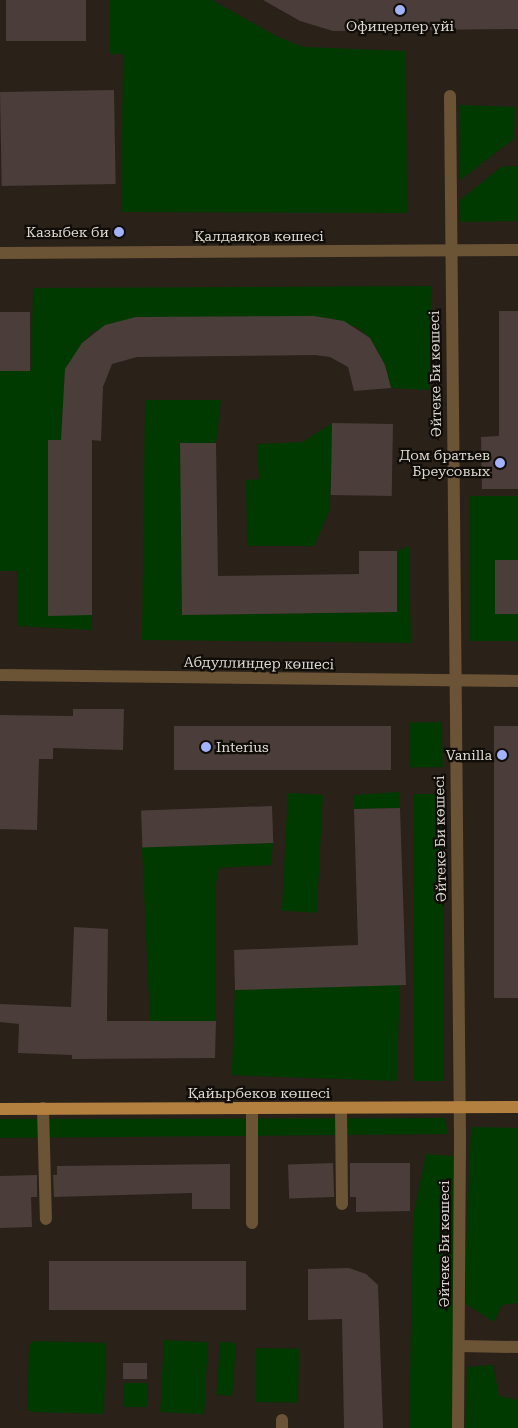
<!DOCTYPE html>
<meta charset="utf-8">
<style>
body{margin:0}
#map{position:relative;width:518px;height:1428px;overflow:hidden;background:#2a2119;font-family:"Roboto Serif",serif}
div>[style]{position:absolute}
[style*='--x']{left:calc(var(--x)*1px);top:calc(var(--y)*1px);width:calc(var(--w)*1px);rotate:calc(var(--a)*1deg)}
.green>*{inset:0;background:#003a01;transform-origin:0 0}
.building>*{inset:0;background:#4b3d3a;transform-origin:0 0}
.minor>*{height:12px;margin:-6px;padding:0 6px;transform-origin:6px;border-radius:6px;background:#6b5336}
.major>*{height:12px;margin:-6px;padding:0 6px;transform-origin:6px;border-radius:6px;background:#b38040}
.dots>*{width:14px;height:14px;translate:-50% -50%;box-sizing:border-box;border:2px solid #100c08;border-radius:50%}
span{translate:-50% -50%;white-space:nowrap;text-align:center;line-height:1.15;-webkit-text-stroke:4.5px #100c08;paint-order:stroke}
.poi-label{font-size:14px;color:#ddd8d2}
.right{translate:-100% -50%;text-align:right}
.left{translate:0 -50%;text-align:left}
.street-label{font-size:14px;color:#ddd8d2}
</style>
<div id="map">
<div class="green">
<i style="clip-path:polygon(110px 0,212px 0,278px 37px,304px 47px,406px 51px,407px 213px,121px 212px,123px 54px,110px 54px)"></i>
<i style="clip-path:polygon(460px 105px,515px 107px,514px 139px,459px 181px)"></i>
<i style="clip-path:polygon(518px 166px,518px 221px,460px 222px,459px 201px,501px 167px)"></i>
<i style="clip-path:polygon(431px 286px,430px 390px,391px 388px,385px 365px,370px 338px,358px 328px,330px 318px,136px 317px,92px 332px,65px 369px,61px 440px,48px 440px,48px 615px,92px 615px,92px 630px,17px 626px,17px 571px,0 571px,0 371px,31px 370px,33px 288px)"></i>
<i style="clip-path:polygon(145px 400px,221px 400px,216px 443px,181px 443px,183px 615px,397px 612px,397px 551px,409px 546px,411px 643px,142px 640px)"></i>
<i style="clip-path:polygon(332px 423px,330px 509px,314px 546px,247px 546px,246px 480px,259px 479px,257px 444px,303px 442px)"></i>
<i style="left:518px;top:496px;width:145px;height:49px;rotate:90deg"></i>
<i style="left:442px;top:722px;width:45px;height:33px;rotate:89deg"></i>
<i style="clip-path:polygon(399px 792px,400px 808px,354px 809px,354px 795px)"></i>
<i style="left:288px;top:793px;width:35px;height:118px;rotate:3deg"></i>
<i style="left:413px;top:794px;width:31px;height:287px"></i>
<i style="clip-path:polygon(273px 843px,271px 865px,219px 868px,215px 889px,216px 1021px,150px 1021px,142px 847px)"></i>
<i style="left:400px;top:985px;width:96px;height:165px;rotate:92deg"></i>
<i style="clip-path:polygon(445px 1118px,448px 1134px,0 1138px,0 1119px)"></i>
<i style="clip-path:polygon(471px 1127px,518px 1128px,518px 1303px,502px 1305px,494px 1322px,464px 1303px)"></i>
<i style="clip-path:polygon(426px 1154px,454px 1156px,453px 1428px,409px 1428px,413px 1217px)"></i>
<i style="left:164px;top:1340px;width:44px;height:72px;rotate:3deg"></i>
<i style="clip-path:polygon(33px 1341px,106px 1343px,104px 1414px,31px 1412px,27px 1409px,29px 1345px)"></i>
<i style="left:220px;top:1342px;width:16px;height:53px;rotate:4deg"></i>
<i style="left:256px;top:1348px;width:43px;height:54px;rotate:1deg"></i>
<i style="clip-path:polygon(493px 1365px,499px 1396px,518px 1400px,518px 1428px,466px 1428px,467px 1367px)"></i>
<i style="left:123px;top:1383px;width:25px;height:24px"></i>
</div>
<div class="building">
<i style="left:6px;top:0;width:80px;height:41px"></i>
<i style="clip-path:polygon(263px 0,518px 0,518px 29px,333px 31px,300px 21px)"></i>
<i style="left:114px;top:90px;width:94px;height:114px;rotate:89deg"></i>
<i style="clip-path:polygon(499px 311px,518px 311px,518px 489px,482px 489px,481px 437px,499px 436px)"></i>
<i style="left:0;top:312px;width:30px;height:59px"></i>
<i style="clip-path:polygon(314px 316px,344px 321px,370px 338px,385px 365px,391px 388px,354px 391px,348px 367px,330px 357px,315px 355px,137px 357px,112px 364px,103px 387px,101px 441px,92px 440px,92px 615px,48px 616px,48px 440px,61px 440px,65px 369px,82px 343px,105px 325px,136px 317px)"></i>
<i style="left:332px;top:423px;width:61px;height:72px;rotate:1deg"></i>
<i style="clip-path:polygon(180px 443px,216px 443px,218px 576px,359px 574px,359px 551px,397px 551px,397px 612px,182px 615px)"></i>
<i style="left:495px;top:560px;width:23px;height:54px"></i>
<i style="clip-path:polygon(73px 709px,124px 709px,123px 750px,53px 748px,53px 759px,39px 759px,37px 830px,0 829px,0 715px,73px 716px)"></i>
<i style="left:391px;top:726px;width:44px;height:217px;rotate:90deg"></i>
<i style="left:494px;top:726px;width:24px;height:272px"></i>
<i style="left:272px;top:806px;width:37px;height:131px;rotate:88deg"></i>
<i style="clip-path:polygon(400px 808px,406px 985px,235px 990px,234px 950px,358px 945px,354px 809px)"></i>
<i style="clip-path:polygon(74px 927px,108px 929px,107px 1021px,216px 1021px,215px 1058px,72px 1059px,72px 1055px,18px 1053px,19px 1024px,0 1022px,0 1004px,71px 1007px)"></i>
<i style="left:333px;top:1163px;width:34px;height:45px;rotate:88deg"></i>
<i style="clip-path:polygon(350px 1163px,410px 1163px,410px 1211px,356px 1212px,356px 1197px,350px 1197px)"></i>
<i style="clip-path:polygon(230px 1164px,230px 1209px,192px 1209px,192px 1193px,54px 1197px,53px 1175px,57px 1175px,57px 1166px)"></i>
<i style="clip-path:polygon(37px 1175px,37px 1197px,31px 1197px,32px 1227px,0 1228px,0 1176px)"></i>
<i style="left:49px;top:1261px;width:197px;height:49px"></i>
<i style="clip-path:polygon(349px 1268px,366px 1274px,378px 1285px,383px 1428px,344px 1428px,342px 1319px,308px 1320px,308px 1269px)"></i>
<i style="left:123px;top:1363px;width:24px;height:16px"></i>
</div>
<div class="minor">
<i style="--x:450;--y:96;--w:1044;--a:89.45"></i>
<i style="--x:460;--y:1140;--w:288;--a:90.4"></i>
<i style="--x:0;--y:253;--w:518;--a:-0.33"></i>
<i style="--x:0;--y:675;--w:518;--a:0.66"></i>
<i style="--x:43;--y:1108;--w:111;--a:88.5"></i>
<i style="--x:252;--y:1108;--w:115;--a:90"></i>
<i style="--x:341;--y:1108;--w:96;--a:89.4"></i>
<i style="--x:459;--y:1346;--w:59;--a:1"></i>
<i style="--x:282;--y:1428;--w:8;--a:-90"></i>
</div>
<div class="major">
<i style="--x:0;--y:1109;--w:518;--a:-0.22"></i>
</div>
<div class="dots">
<i style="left:400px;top:10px;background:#a3b2fd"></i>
<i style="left:119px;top:232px;background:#a3b2fd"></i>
<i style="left:500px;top:463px;background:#a3b2fd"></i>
<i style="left:206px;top:747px;background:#a3b2fd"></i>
<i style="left:502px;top:755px;background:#a3b2fd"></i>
</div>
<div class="poi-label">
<span style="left:400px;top:26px">Офицерлер үйі</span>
<span class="right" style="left:109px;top:232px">Казыбек би</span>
<span class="right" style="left:490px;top:463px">Дом братьев<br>Бреусовых</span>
<span class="left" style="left:216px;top:747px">Interius</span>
<span class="right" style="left:492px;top:755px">Vanilla</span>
</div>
<div class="street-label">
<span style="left:259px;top:236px">Қалдаяқов көшесі</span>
<span style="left:435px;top:374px;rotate:-91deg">Әйтеке Би көшесі</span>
<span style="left:259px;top:663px;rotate:1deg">Абдуллиндер көшесі</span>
<span style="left:440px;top:839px;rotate:-91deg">Әйтеке Би көшесі</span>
<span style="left:259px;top:1093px">Қайырбеков көшесі</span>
<span style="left:444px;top:1244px;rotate:-90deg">Әйтеке Би көшесі</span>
</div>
</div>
